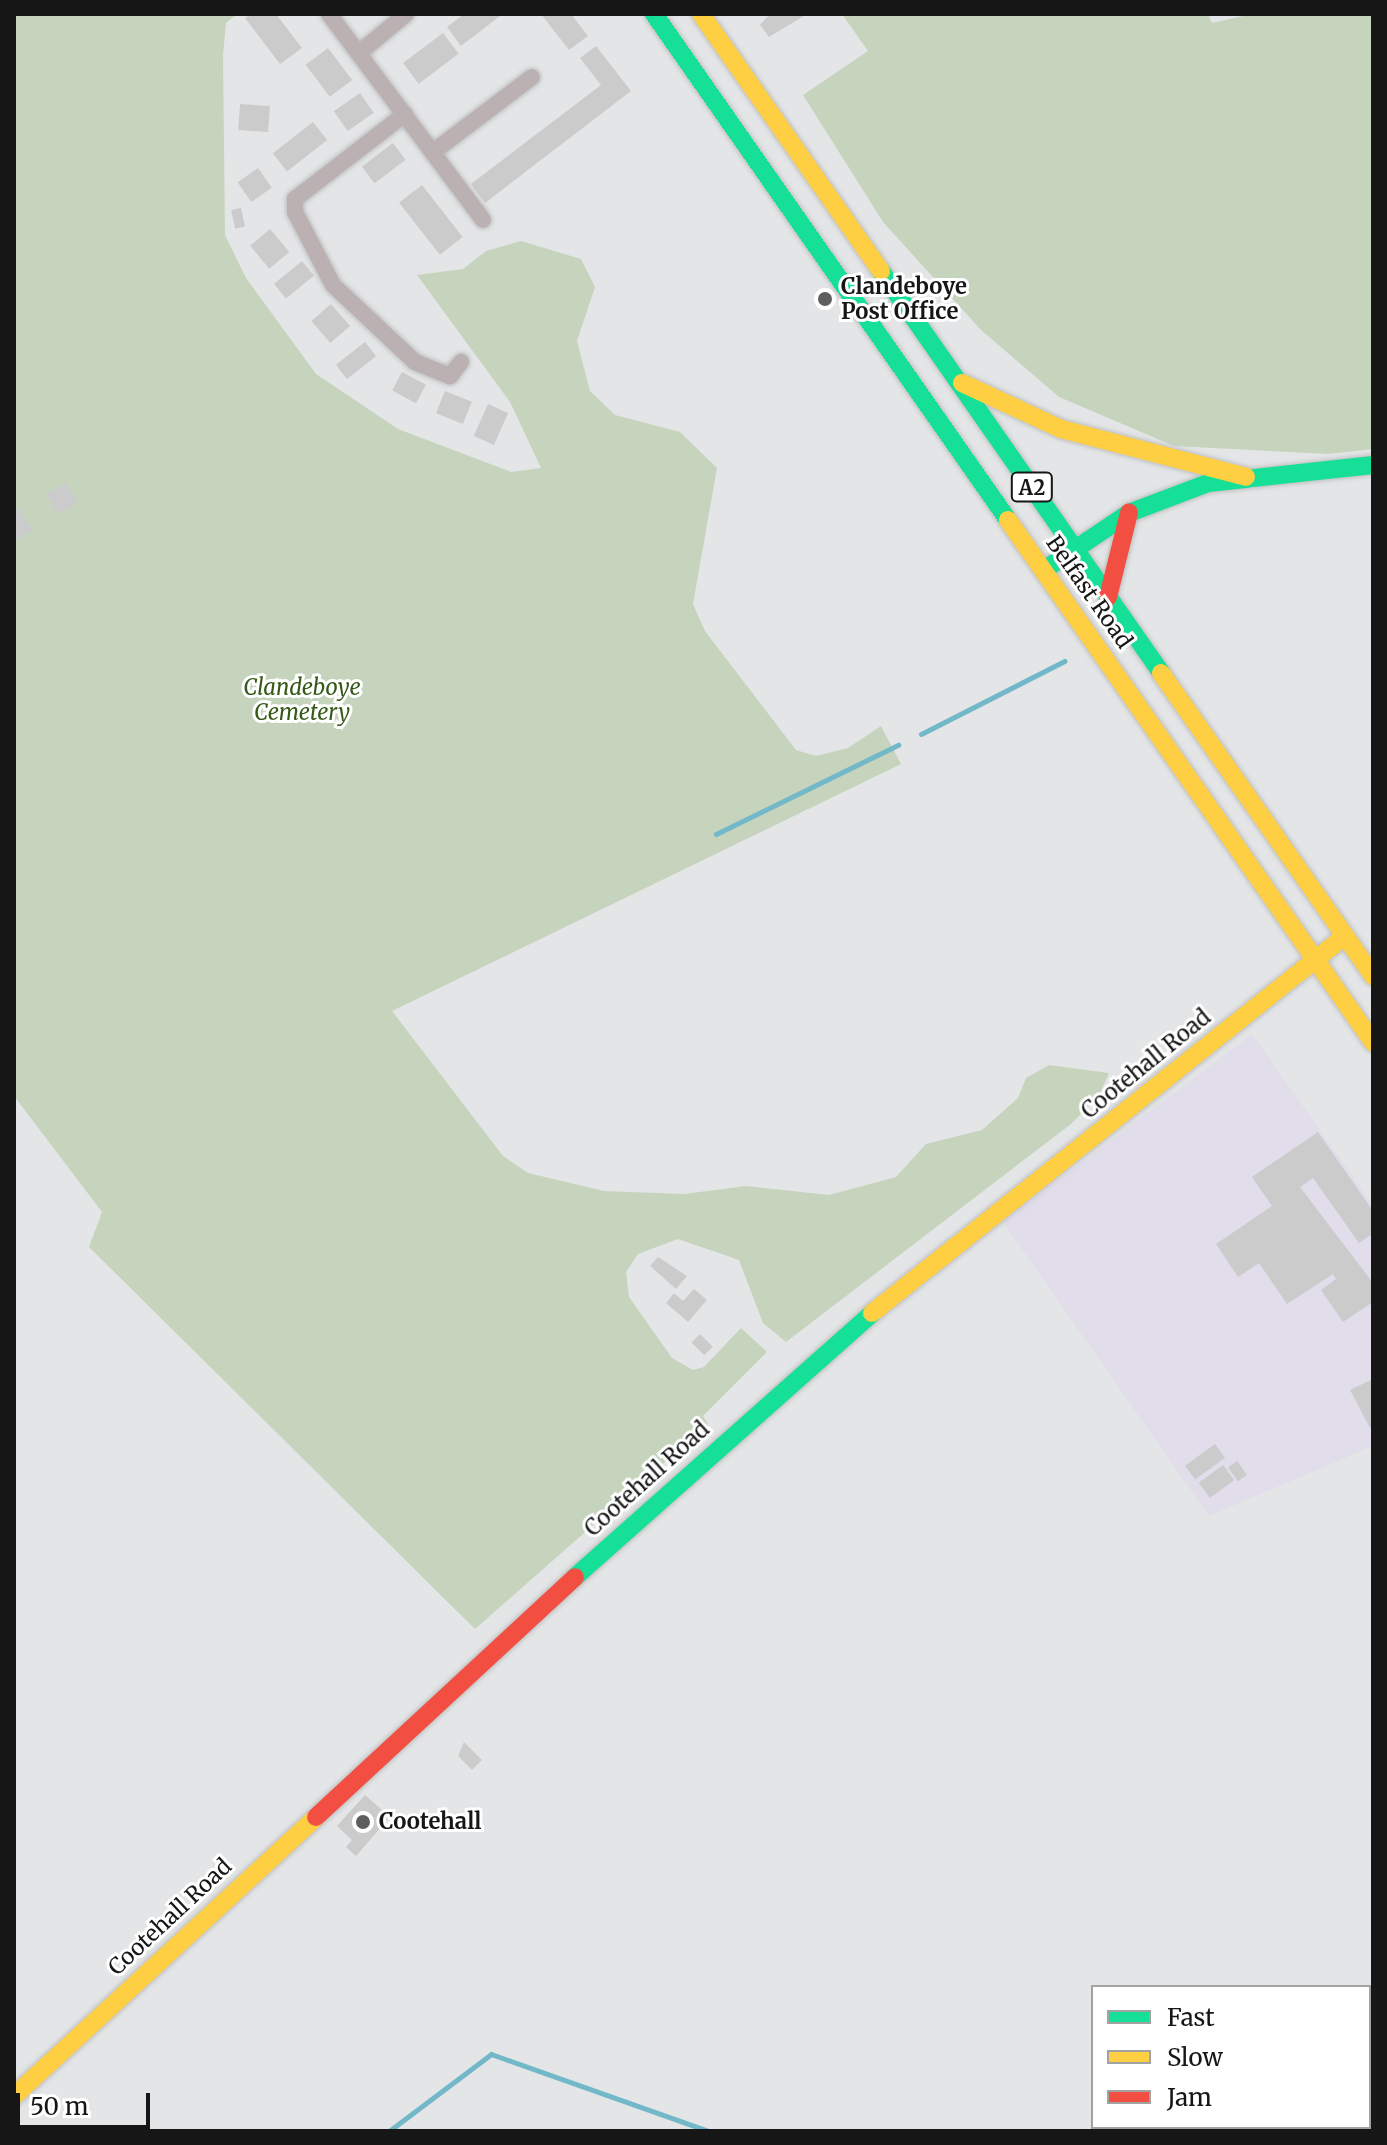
<!DOCTYPE html>
<style>
body{margin:0}
#map{position:relative;width:1387px;height:2145px;overflow:hidden;background:#e4e5e6;font-family:Merriweather,serif}
div>[style]{position:absolute}
[style*='--x']{left:calc(var(--x)*1px);top:calc(var(--y)*1px);width:calc(var(--w)*1px);rotate:calc(var(--a)*1deg)}
.commercial>*{inset:0;background:#e1ddea}
.green>*{inset:0;background:#c6d4be}
.stream>*{height:5px;margin:-2.5px;padding:0 2.5px;transform-origin:2.5px;border-radius:2.5px;background:#73b8c9}
.building>*{inset:0;background:#cbcbcc;transform-origin:0 0}
.roads{filter:drop-shadow(0 0 2px #bfc0c1) drop-shadow(0 0 2px #bfc0c1)}
.street>*{height:16px;margin:-8px;padding:0 8px;transform-origin:8px;border-radius:8px;background:#bbb1b3}
.fast>*{height:18px;margin:-9px;padding:0 9px;transform-origin:9px;border-radius:9px;background:#16e098}
.slow>*{height:18px;margin:-9px;padding:0 9px;transform-origin:9px;border-radius:9px;background:#ffcf43}
.jam>*{height:18px;margin:-9px;padding:0 9px;transform-origin:9px;border-radius:9px;background:#f24e42}
.dots>*{width:22px;height:22px;translate:-50% -50%;box-sizing:border-box;border:4px solid #fff;border-radius:50%}
span{translate:-50% -50%;white-space:nowrap;text-align:center;line-height:1.15;-webkit-text-stroke:6px #fff;paint-order:stroke}
.shield-label span{padding:2px 6px;background:#fff;border:2px solid;border-radius:6px;-webkit-text-stroke-width:0}
.shield-label{font-size:20px;color:#161617;font-weight:700}
.poi-label{font-size:22px;color:#161617;font-weight:700}
.left{translate:0 -50%;text-align:left}
.street-label{font-size:22px;color:#161617}
.park-label{font-size:22px;color:#365918;font-style:italic}
.frame{position:absolute;inset:0;border:16px solid #161617;pointer-events:none}
.legend{position:absolute;left:1091px;top:1985px;width:280px;height:144px;box-sizing:border-box;background:#fff;border:2px solid #a2a2a2;margin:0;padding:10px 14px;list-style:none;font-size:24px;color:#161617}
.legend li{display:flex;align-items:center;gap:16px;height:40px}
.legend b{width:40px;border:2px solid #a2a2a2}
.scale{position:absolute;left:16px;top:2093px;width:134px;height:36px;box-sizing:border-box;border:4px solid #161617;border-top:0;padding-left:10px;font-size:24px;line-height:28px;white-space:nowrap;color:#161617;-webkit-text-stroke:6px #fff;paint-order:stroke}
</style>
<div id="map">
<div class="commercial">
<i style="clip-path:polygon(1252px 1034px,1373px 1205px,1373px 1446px,1209px 1516px,1003px 1222px)"></i>
</div>
<div class="green">
<i style="clip-path:polygon(14px 14px,237px 14px,226px 23px,223px 55px,225px 235px,246px 278px,316px 374px,398px 429px,511px 472px,541px 468px,510px 402px,417px 275px,463px 269px,486px 251px,521px 241px,581px 259px,595px 287px,577px 341px,590px 391px,615px 415px,680px 432px,717px 468px,693px 604px,705px 631px,796px 750px,816px 756px,848px 748px,881px 726px,901px 764px,392px 1011px,503px 1156px,528px 1173px,604px 1191px,684px 1194px,746px 1186px,829px 1195px,896px 1177px,926px 1144px,982px 1130px,1018px 1098px,1026px 1078px,1049px 1065px,1109px 1073px,1099px 1096px,1071px 1124px,786px 1342px,763px 1323px,739px 1260px,678px 1239px,638px 1254px,626px 1272px,629px 1297px,672px 1358px,693px 1370px,704px 1367px,741px 1328px,767px 1352px,703px 1416px,708px 1424px,475px 1629px,89px 1247px,102px 1212px,14px 1096px)"></i>
<i style="clip-path:polygon(842px 14px,1208px 14px,1212px 23px,1252px 14px,1373px 14px,1373px 449px,1328px 454px,1174px 446px,1059px 397px,981px 330px,883px 222px,803px 95px,868px 51px)"></i>
</div>
<div class="stream">
<i style="--x:921;--y:734;--w:161;--a:-27"></i>
<i style="--x:716;--y:834;--w:203;--a:-26.1"></i>
<i style="--x:389;--y:2131;--w:128;--a:-37"></i>
<i style="--x:491;--y:2054;--w:231;--a:19.5"></i>
</div>
<div class="building">
<i style="clip-path:polygon(251px 14px,276px 14px,302px 48px,280px 64px,245px 18px)"></i>
<i style="clip-path:polygon(464px 14px,499px 14px,500px 16px,461px 46px,447px 27px)"></i>
<i style="clip-path:polygon(541px 14px,571px 14px,588px 36px,569px 50px)"></i>
<i style="clip-path:polygon(770px 14px,807px 14px,769px 37px,760px 25px)"></i>
<i style="left:443px;top:33px;width:26px;height:50px;rotate:53deg"></i>
<i style="clip-path:polygon(596px 46px,631px 91px,485px 203px,471px 184px,601px 85px,580px 58px)"></i>
<i style="left:328px;top:48px;width:40px;height:28px;rotate:53deg"></i>
<i style="left:360px;top:93px;width:24px;height:32px;rotate:55deg"></i>
<i style="left:240px;top:104px;width:30px;height:26px;rotate:4deg"></i>
<i style="left:313px;top:122px;width:23px;height:51px;rotate:52deg"></i>
<i style="left:393px;top:143px;width:21px;height:39px;rotate:53deg"></i>
<i style="left:258px;top:168px;width:24px;height:25px;rotate:55deg"></i>
<i style="left:422px;top:185px;width:66px;height:29px;rotate:52deg"></i>
<i style="left:241px;top:208px;width:19px;height:10px;rotate:78deg"></i>
<i style="left:270px;top:229px;width:30px;height:26px;rotate:50deg"></i>
<i style="left:302px;top:261px;width:19px;height:36px;rotate:51deg"></i>
<i style="left:331px;top:304px;width:29px;height:26px;rotate:49deg"></i>
<i style="left:365px;top:342px;width:18px;height:37px;rotate:52deg"></i>
<i style="left:402px;top:372px;width:27px;height:21px;rotate:28deg"></i>
<i style="left:445px;top:391px;width:29px;height:24px;rotate:22deg"></i>
<i style="left:488px;top:404px;width:22px;height:35px;rotate:24deg"></i>
<i style="left:66px;top:483px;width:23px;height:23px;rotate:59deg"></i>
<i style="clip-path:polygon(19px 508px,32px 530px,14px 541px,14px 511px)"></i>
<i style="clip-path:polygon(1318px 1132px,1373px 1211px,1373px 1233px,1359px 1243px,1313px 1178px,1300px 1187px,1373px 1283px,1373px 1302px,1343px 1322px,1321px 1290px,1336px 1279px,1333px 1274px,1287px 1304px,1259px 1263px,1238px 1277px,1216px 1244px,1272px 1206px,1252px 1177px)"></i>
<i style="clip-path:polygon(658px 1257px,687px 1276px,676px 1289px,650px 1266px)"></i>
<i style="clip-path:polygon(694px 1289px,707px 1300px,688px 1322px,666px 1303px,674px 1293px,683px 1301px)"></i>
<i style="left:700px;top:1334px;width:18px;height:12px;rotate:45deg"></i>
<i style="clip-path:polygon(1373px 1379px,1373px 1427px,1370px 1428px,1350px 1390px)"></i>
<i style="left:1215px;top:1444px;width:17px;height:37px;rotate:54deg"></i>
<i style="left:1237px;top:1461px;width:17px;height:11px;rotate:54deg"></i>
<i style="left:1223px;top:1465px;width:19px;height:30px;rotate:54deg"></i>
<i style="clip-path:polygon(464px 1742px,482px 1760px,472px 1770px,458px 1756px)"></i>
<i style="clip-path:polygon(365px 1795px,390px 1817px,356px 1856px,346px 1847px,352px 1840px,337px 1826px)"></i>
</div>
<div class="roads">
<div class="street">
<i style="--x:329;--y:14;--w:257;--a:53.2"></i>
<i style="--x:359;--y:53;--w:61;--a:-39.7"></i>
<i style="--x:405;--y:114;--w:139;--a:142.3"></i>
<i style="--x:295;--y:199;--w:13;--a:90"></i>
<i style="--x:295;--y:212;--w:82;--a:62.5"></i>
<i style="--x:333;--y:285;--w:112;--a:43.2"></i>
<i style="--x:415;--y:362;--w:38;--a:22"></i>
<i style="--x:450;--y:376;--w:18;--a:-52"></i>
<i style="--x:433;--y:152;--w:124;--a:-37.1"></i>
</div>
<div class="fast">
<i style="--x:654;--y:14;--w:618;--a:55.02"></i>
<i style="--x:881;--y:271;--w:490;--a:55.1"></i>
<i style="--x:1044;--y:570;--w:102;--a:-33.8"></i>
<i style="--x:1129;--y:513;--w:85;--a:-20.8"></i>
<i style="--x:1208;--y:483;--w:166;--a:-6.2"></i>
<i style="--x:575;--y:1577;--w:397;--a:-41.6"></i>
</div>
<div class="slow">
<i style="--x:701;--y:14;--w:314;--a:55"></i>
<i style="--x:962;--y:383;--w:109;--a:24.9"></i>
<i style="--x:1061;--y:429;--w:191;--a:14.5"></i>
<i style="--x:1008;--y:520;--w:637;--a:55.04"></i>
<i style="--x:1161;--y:673;--w:370;--a:55"></i>
<i style="--x:872;--y:1313;--w:605;--a:-38.56"></i>
<i style="--x:14;--y:2096;--w:411;--a:-42.7"></i>
</div>
<div class="jam">
<i style="--x:1108;--y:597;--w:87;--a:-76"></i>
<i style="--x:316;--y:1817;--w:353;--a:-42.8"></i>
</div>
</div>
<div class="dots">
<i style="left:825px;top:299px;background:#5e5e5f"></i>
<i style="left:363px;top:1822px;background:#5e5e5f"></i>
</div>
<div class="shield-label">
<span style="left:1032px;top:487px">A2</span>
</div>
<div class="poi-label">
<span class="left" style="left:841px;top:299px">Clandeboye<br>Post Office</span>
<span class="left" style="left:379px;top:1822px">Cootehall</span>
</div>
<div class="street-label">
<span style="left:1089px;top:592px;rotate:55deg">Belfast Road</span>
<span style="left:1146px;top:1064px;rotate:-39deg">Cootehall Road</span>
<span style="left:647px;top:1479px;rotate:-42deg">Cootehall Road</span>
<span style="left:170px;top:1917px;rotate:-43deg">Cootehall Road</span>
</div>
<div class="park-label">
<span style="left:302px;top:700px">Clandeboye<br>Cemetery</span>
</div>
<div class="frame"></div>
<ul class="legend">
<li><b style="height:10px;background:#16e098"></b>Fast</li>
<li><b style="height:10px;background:#ffcf43"></b>Slow</li>
<li><b style="height:10px;background:#f24e42"></b>Jam</li>
</ul>
<div class="scale">50 m</div>
</div>
